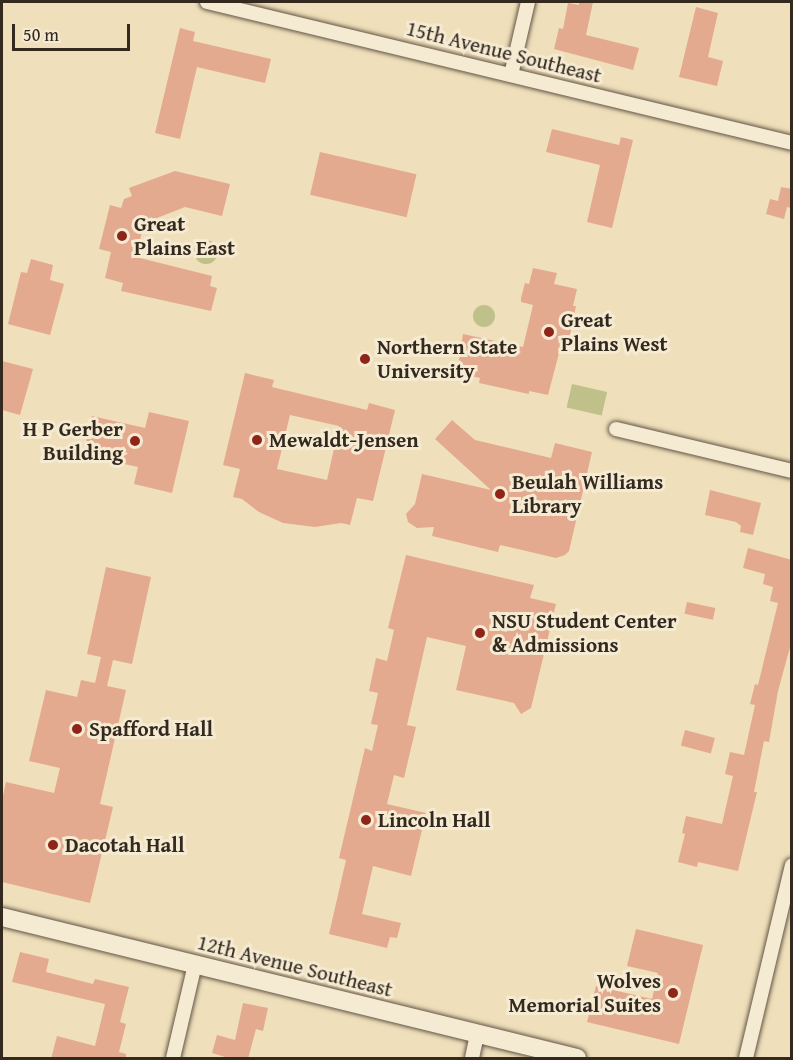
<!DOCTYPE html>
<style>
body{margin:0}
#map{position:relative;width:793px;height:1060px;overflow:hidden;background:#efdfba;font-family:"Gentium Book Plus",serif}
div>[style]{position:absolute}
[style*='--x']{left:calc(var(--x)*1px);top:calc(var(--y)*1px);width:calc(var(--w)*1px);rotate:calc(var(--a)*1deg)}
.green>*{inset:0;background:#c0c08b;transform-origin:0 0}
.round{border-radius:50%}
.building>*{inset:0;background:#e4aa90;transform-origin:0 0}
.roads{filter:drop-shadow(0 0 2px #635646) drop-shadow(0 0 2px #635646)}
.minor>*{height:14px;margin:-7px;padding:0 7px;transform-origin:7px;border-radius:7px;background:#f5ead2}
.tertiary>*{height:18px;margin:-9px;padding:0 9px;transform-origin:9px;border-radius:9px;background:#f5ead2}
.dots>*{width:16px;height:16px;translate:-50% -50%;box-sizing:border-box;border:3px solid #f5ead2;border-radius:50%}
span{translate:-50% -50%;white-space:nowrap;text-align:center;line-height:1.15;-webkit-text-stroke:6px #f5ead2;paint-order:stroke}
.street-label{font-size:21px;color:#34291f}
.poi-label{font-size:21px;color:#34291f;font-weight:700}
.left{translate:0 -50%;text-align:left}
.right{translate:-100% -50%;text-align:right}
.frame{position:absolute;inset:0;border:3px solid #34291f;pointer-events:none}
.scale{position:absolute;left:12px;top:24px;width:118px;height:27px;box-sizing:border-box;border:3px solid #34291f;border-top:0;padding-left:8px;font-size:18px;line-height:21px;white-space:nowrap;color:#34291f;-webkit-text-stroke:4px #f5ead2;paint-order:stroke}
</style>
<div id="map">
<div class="green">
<i class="round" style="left:194px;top:240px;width:24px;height:24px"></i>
<i class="round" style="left:473px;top:305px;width:22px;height:22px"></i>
<i style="left:572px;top:384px;width:36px;height:24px;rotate:13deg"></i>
</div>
<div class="building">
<i style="clip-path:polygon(579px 2px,593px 2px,586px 35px,639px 48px,633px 70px,554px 49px,559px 28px,563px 29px,568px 3px,579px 5px)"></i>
<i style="clip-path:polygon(696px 7px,718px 13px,708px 57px,723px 61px,717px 86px,679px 77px)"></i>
<i style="clip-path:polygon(180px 28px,195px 32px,193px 41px,271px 59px,265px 83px,197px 67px,180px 139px,155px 133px)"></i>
<i style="clip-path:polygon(552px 129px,619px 145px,621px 137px,633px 140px,612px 228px,587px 222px,600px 165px,546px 152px)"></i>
<i style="left:320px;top:152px;width:99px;height:44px;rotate:13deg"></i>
<i style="clip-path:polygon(175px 171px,230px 184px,222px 216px,185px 207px,144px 223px,136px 257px,212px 276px,210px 286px,217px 288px,211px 311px,121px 291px,123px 283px,105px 278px,111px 252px,99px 249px,110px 205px,121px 208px,124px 199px,132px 196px,129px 188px)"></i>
<i style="clip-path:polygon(781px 187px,792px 189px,792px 208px,787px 207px,784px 219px,766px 214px,770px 199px,778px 201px)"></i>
<i style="clip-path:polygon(31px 259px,53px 265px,50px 280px,64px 284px,50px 335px,8px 324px,21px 272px,27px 273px)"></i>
<i style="clip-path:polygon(533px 268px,557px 273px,554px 284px,577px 289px,573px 306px,576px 306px,569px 340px,563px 338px,548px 395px,529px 391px,529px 394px,479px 383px,480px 378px,457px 373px,463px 334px,523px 347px,533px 305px,521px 302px,521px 298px,525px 283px,529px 284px)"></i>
<i style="clip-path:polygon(2px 361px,33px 369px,20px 415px,2px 410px)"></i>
<i style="clip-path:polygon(evenodd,245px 373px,274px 380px,272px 387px,367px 410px,369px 403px,395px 410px,373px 501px,357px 498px,350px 525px,341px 523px,315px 527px,283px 523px,259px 512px,242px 499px,233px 497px,240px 469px,223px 465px,245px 373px,290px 415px,339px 426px,327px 480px,277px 469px,290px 415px)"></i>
<i style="clip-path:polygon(149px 412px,189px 421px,172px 493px,134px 484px,138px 467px,83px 455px,92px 416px,145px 428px)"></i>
<i style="clip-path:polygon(452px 420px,475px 440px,551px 458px,555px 443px,592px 452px,569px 551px,565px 555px,556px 558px,500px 545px,498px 552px,432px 536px,434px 527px,417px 528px,408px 522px,406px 514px,415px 504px,422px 474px,491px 490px,435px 439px)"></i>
<i style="clip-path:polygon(710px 490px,761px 503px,753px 535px,740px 532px,741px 526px,736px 522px,705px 515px)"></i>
<i style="clip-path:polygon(748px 548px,792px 560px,792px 640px,778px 691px,769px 742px,764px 741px,754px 792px,757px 792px,738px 871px,698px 862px,697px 867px,678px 862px,685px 834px,682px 833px,686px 816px,722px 824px,733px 776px,725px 774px,730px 752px,744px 755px,755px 705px,750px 704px,755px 684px,758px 685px,778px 603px,770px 601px,773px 587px,763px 584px,765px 574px,743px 568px)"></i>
<i style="clip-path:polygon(406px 555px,534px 585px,530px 598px,556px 604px,531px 708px,521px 714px,514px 703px,456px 690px,466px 646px,427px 637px,407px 725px,416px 727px,404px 778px,394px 775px,387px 804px,426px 813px,411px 876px,373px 866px,362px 914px,401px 923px,397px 938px,390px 937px,387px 948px,329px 934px,346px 860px,339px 858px,365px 748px,372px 751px,378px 725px,371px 724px,378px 693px,369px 691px,376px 658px,387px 661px,394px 630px,388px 628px)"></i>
<i style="clip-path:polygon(106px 567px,151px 577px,132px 664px,113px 660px,107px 686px,126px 690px,100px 804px,113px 807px,90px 903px,2px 882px,2px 800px,6px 782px,54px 793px,60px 768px,29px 761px,46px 690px,77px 697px,81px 680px,95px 683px,101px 657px,87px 654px)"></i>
<i style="left:687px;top:602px;width:29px;height:12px;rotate:12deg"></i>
<i style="left:685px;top:730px;width:31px;height:16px;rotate:15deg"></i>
<i style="clip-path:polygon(636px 929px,703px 945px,679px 1044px,587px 1022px,596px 986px,652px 999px,658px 973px,627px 966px)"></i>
<i style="clip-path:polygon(20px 952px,49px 959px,46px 972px,93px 984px,95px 979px,129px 987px,120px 1022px,126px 1024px,119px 1052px,126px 1054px,126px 1059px,51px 1059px,57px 1036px,95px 1046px,105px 1004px,12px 982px)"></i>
<i style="clip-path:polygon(243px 1003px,268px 1008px,263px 1031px,256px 1029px,248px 1059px,232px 1059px,212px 1053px,217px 1035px,235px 1040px)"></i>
</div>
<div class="roads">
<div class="minor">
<i style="--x:207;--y:2;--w:602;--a:13.55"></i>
<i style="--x:511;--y:75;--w:75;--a:-76.9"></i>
<i style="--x:616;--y:429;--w:181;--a:13.4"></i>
<i style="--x:173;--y:1058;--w:97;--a:-76.8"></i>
<i style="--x:472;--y:1058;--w:24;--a:-78"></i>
<i style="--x:746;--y:1058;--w:198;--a:-76.6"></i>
</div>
<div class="tertiary">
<i style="--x:2;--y:917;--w:592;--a:13.78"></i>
</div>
</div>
<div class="dots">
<i style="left:122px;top:236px;background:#8f2418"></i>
<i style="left:549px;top:332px;background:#8f2418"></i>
<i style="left:365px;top:359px;background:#8f2418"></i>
<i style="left:257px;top:440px;background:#8f2418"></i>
<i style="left:135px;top:441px;background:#8f2418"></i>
<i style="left:500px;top:494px;background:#8f2418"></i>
<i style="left:480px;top:633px;background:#8f2418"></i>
<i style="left:77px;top:729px;background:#8f2418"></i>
<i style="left:366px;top:820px;background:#8f2418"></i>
<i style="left:53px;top:845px;background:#8f2418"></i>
<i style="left:673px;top:993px;background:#8f2418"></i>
</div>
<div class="street-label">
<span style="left:504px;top:52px;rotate:14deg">15th Avenue Southeast</span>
<span style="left:295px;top:966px;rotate:14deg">12th Avenue Southeast</span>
</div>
<div class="poi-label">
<span class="left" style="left:134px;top:236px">Great<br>Plains East</span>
<span class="left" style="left:561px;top:332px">Great<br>Plains West</span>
<span class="left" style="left:377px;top:359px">Northern State<br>University</span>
<span class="right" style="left:123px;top:441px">H P Gerber<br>Building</span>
<span class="left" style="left:269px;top:440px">Mewaldt-Jensen</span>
<span class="left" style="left:512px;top:494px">Beulah Williams<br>Library</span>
<span class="left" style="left:492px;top:633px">NSU Student Center<br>&amp; Admissions</span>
<span class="left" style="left:89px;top:729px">Spafford Hall</span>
<span class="left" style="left:378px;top:820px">Lincoln Hall</span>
<span class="left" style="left:65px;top:845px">Dacotah Hall</span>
<span class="right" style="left:661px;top:993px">Wolves<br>Memorial Suites</span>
</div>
<div class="frame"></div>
<div class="scale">50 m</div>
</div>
